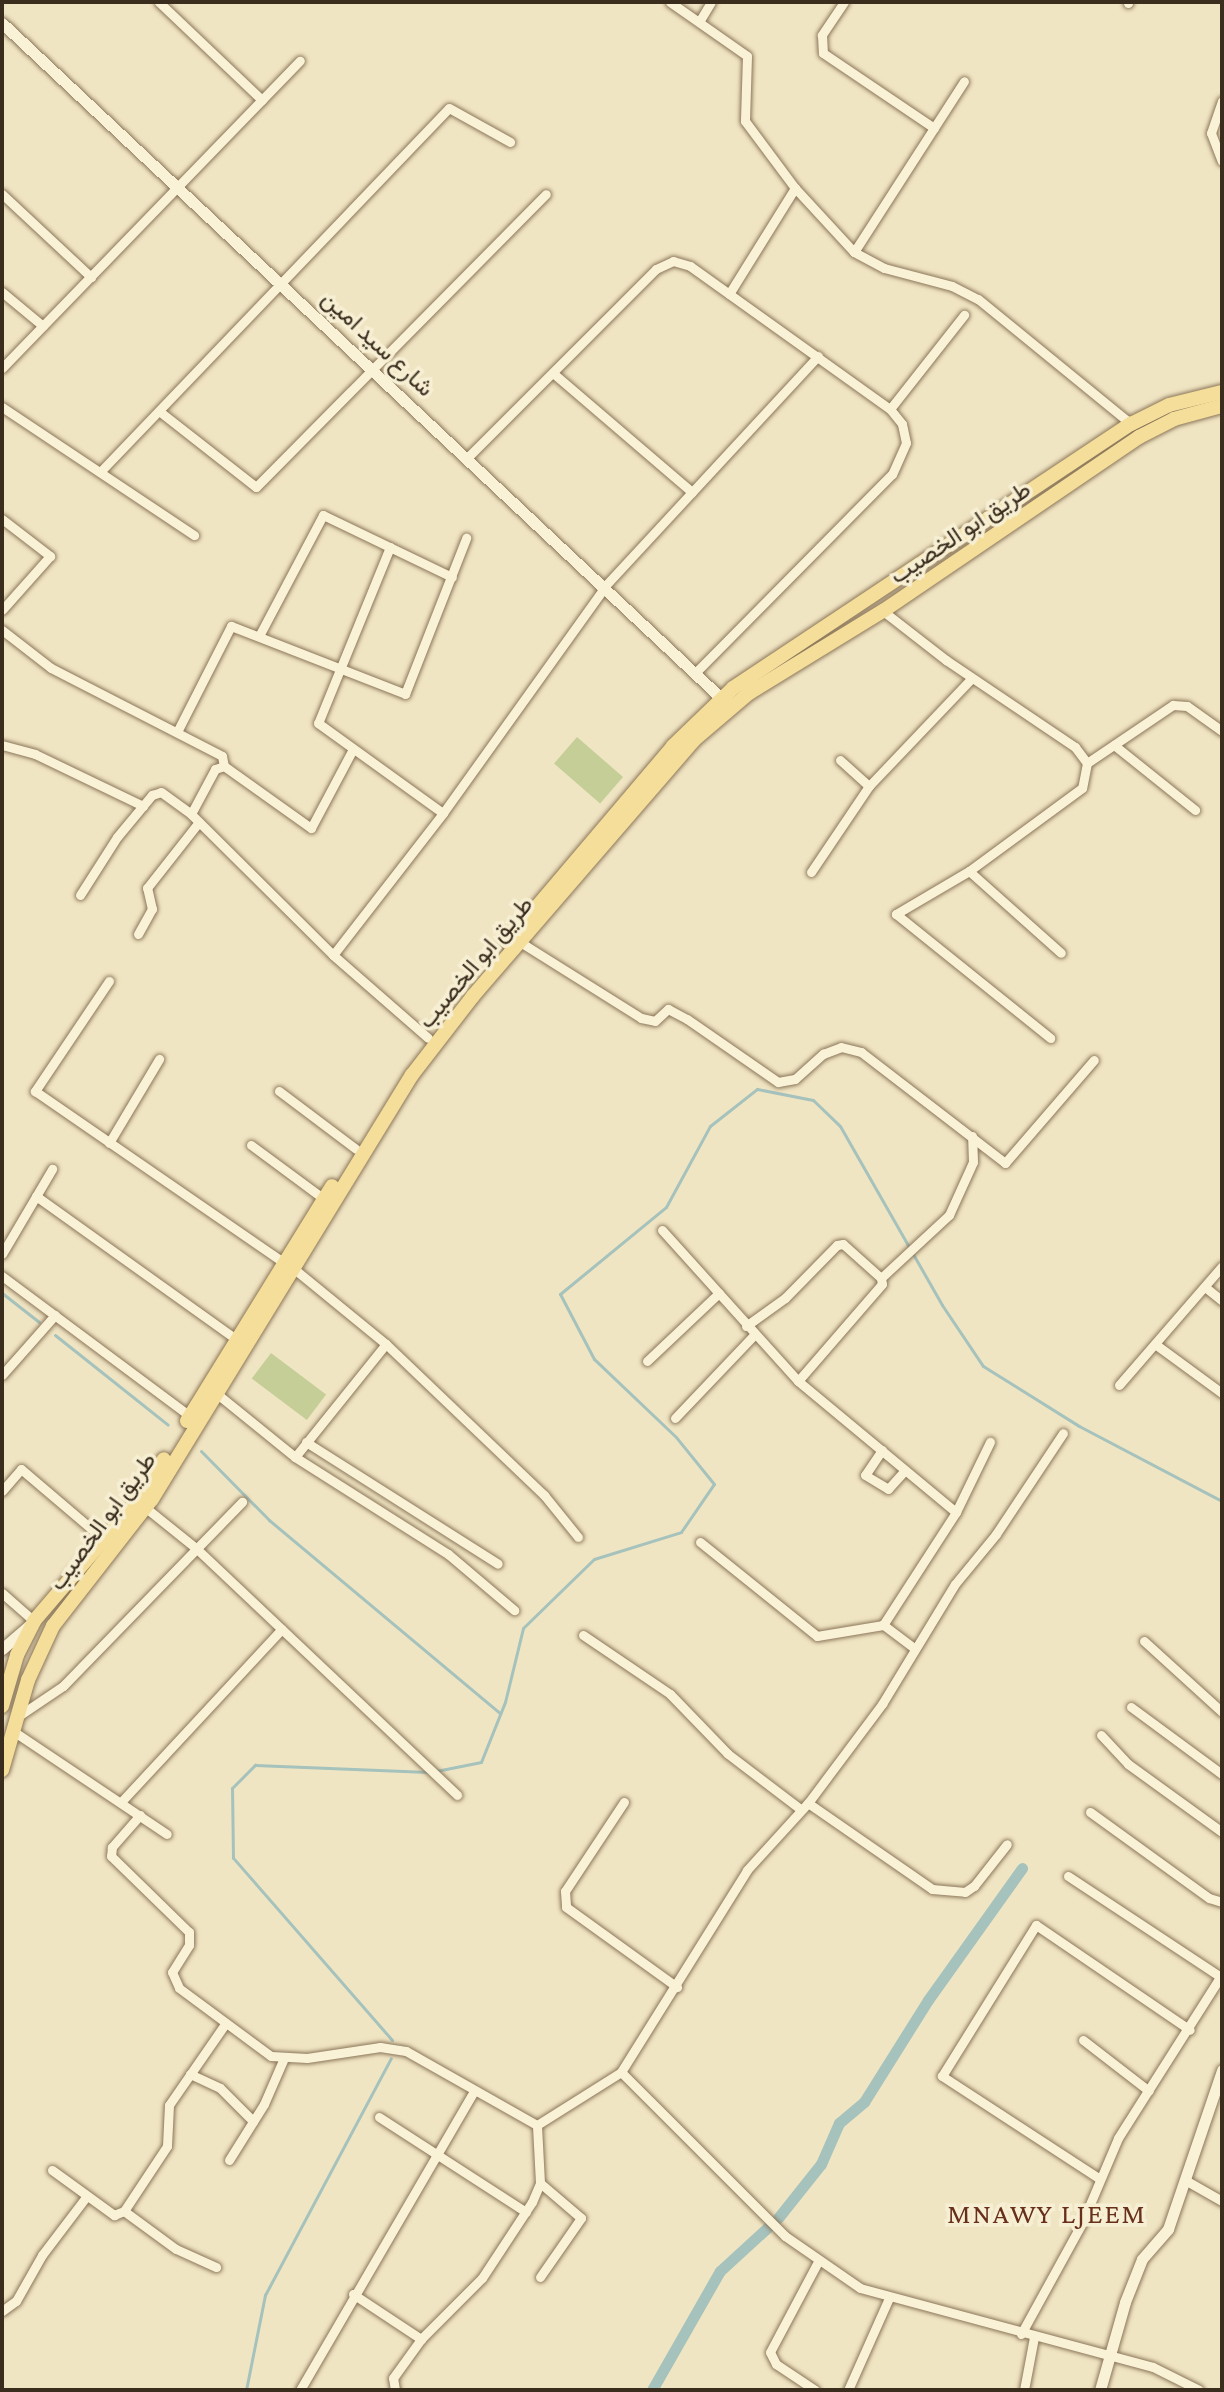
<!DOCTYPE html>
<meta charset="utf-8">
<style>
body{margin:0}
#map{position:relative;width:1224px;height:2392px;overflow:hidden;background:#f0e5c3;font-family:"Crimson Pro",Vazirmatn,serif}
div>[style]{position:absolute}
[style*='--x']{left:calc(var(--x)*1px);top:calc(var(--y)*1px);width:calc(var(--w)*1px);rotate:calc(var(--a)*1deg)}
.green>*{inset:0;background:#c4ce96;transform-origin:0 0}
.stream>*{height:3px;margin:-1.5px;padding:0 1.5px;transform-origin:1.5px;border-radius:1.5px;background:#a5c2bc}
.canal>*{height:11px;margin:-5.5px;padding:0 5.5px;transform-origin:5.5px;border-radius:5.5px;background:#a5c2bc}
.roads{filter:drop-shadow(0 0 2px #8b7659) drop-shadow(0 0 2px #8b7659)}
.minor>*{height:9px;margin:-4.5px;padding:0 4.5px;transform-origin:4.5px;border-radius:4.5px;background:#faf2d7}
.tertiary>*{height:11px;margin:-5.5px;padding:0 5.5px;transform-origin:5.5px;border-radius:5.5px;background:#faf2d7}
.primary>*{height:14px;margin:-7px;padding:0 7px;transform-origin:7px;border-radius:7px;background:#f4de9a}
span{translate:-50% -50%;white-space:nowrap;text-align:center;line-height:1.15;-webkit-text-stroke:7px #f7efd3;paint-order:stroke}
.street-label{font-size:24px;color:#3a2d1e}
.quarter-label{font-size:28px;color:#68301b;letter-spacing:2px}
.frame{position:absolute;inset:0;border:4px solid #3a2d1e;pointer-events:none}
</style>
<div id="map">
<div class="green">
<i style="left:577px;top:737px;width:61px;height:35px;rotate:41deg"></i>
<i style="left:271px;top:1353px;width:69px;height:32px;rotate:37deg"></i>
</div>
<div class="stream">
<i style="--x:2;--y:1293;--w:47;--a:38.1"></i>
<i style="--x:55;--y:1335;--w:144;--a:38.5"></i>
<i style="--x:201;--y:1451;--w:97;--a:45.4"></i>
<i style="--x:269;--y:1520;--w:301;--a:39.9"></i>
<i style="--x:436;--y:1771;--w:46;--a:-11.3"></i>
<i style="--x:481;--y:1762;--w:65;--a:-68.2"></i>
<i style="--x:505;--y:1702;--w:76;--a:-76.3"></i>
<i style="--x:523;--y:1628;--w:99;--a:-44.2"></i>
<i style="--x:594;--y:1559;--w:91;--a:-17.2"></i>
<i style="--x:681;--y:1532;--w:58;--a:-55.5"></i>
<i style="--x:714;--y:1484;--w:60;--a:-129"></i>
<i style="--x:676;--y:1437;--w:113;--a:-136.4"></i>
<i style="--x:594;--y:1359;--w:73;--a:-117.6"></i>
<i style="--x:560;--y:1294;--w:137;--a:-39.4"></i>
<i style="--x:666;--y:1207;--w:92;--a:-61.5"></i>
<i style="--x:710;--y:1126;--w:60;--a:-38.2"></i>
<i style="--x:757;--y:1089;--w:57;--a:11.1"></i>
<i style="--x:813;--y:1100;--w:37;--a:44"></i>
<i style="--x:840;--y:1126;--w:206;--a:60.3"></i>
<i style="--x:942;--y:1305;--w:73;--a:56.1"></i>
<i style="--x:983;--y:1366;--w:113;--a:32"></i>
<i style="--x:1079;--y:1426;--w:161;--a:27.7"></i>
<i style="--x:392;--y:2040;--w:242;--a:-131.1"></i>
<i style="--x:233;--y:1858;--w:70;--a:-90.8"></i>
<i style="--x:232;--y:1788;--w:33;--a:-45"></i>
<i style="--x:255;--y:1765;--w:173;--a:2.3"></i>
<i style="--x:246;--y:2390;--w:97;--a:-78.7"></i>
<i style="--x:265;--y:2295;--w:268;--a:-62"></i>
</div>
<div class="canal">
<i style="--x:778;--y:2218;--w:69;--a:-51.5"></i>
<i style="--x:821;--y:2164;--w:45;--a:-66.3"></i>
<i style="--x:839;--y:2123;--w:33;--a:-40"></i>
<i style="--x:864;--y:2102;--w:120;--a:-57.9"></i>
<i style="--x:928;--y:2000;--w:162;--a:-54.5"></i>
<i style="--x:652;--y:2390;--w:137;--a:-60.3"></i>
<i style="--x:720;--y:2271;--w:65;--a:-42.5"></i>
</div>
<div class="roads">
<div class="minor">
<i style="--x:159;--y:2;--w:142;--a:43.6"></i>
<i style="--x:670;--y:2;--w:94;--a:35"></i>
<i style="--x:747;--y:56;--w:65;--a:91.8"></i>
<i style="--x:745;--y:121;--w:84;--a:53.3"></i>
<i style="--x:795;--y:188;--w:87;--a:47.3"></i>
<i style="--x:854;--y:252;--w:34;--a:28"></i>
<i style="--x:884;--y:268;--w:70;--a:14.8"></i>
<i style="--x:952;--y:286;--w:29;--a:27"></i>
<i style="--x:978;--y:299;--w:198;--a:39.2"></i>
<i style="--x:844;--y:2;--w:40;--a:124"></i>
<i style="--x:822;--y:35;--w:18;--a:87"></i>
<i style="--x:823;--y:53;--w:134;--a:34"></i>
<i style="--x:1128;--y:3;--w:1;--a:-90"></i>
<i style="--x:699;--y:22;--w:23;--a:-59"></i>
<i style="--x:1222;--y:101;--w:34;--a:109"></i>
<i style="--x:1211;--y:133;--w:30;--a:69"></i>
<i style="--x:2;--y:194;--w:122;--a:43"></i>
<i style="--x:854;--y:252;--w:203;--a:-57.2"></i>
<i style="--x:2;--y:292;--w:53;--a:39.7"></i>
<i style="--x:729;--y:294;--w:125;--a:-58.1"></i>
<i style="--x:2;--y:368;--w:428;--a:-45.9"></i>
<i style="--x:553;--y:373;--w:183;--a:40.6"></i>
<i style="--x:2;--y:407;--w:231;--a:33.7"></i>
<i style="--x:890;--y:409;--w:120;--a:-51.8"></i>
<i style="--x:159;--y:411;--w:123;--a:38.1"></i>
<i style="--x:256;--y:487;--w:412;--a:-45.3"></i>
<i style="--x:468;--y:457;--w:266;--a:-45"></i>
<i style="--x:656;--y:269;--w:19;--a:-25"></i>
<i style="--x:673;--y:261;--w:18;--a:16"></i>
<i style="--x:690;--y:266;--w:246;--a:35.6"></i>
<i style="--x:890;--y:409;--w:19;--a:51"></i>
<i style="--x:902;--y:424;--w:19;--a:78"></i>
<i style="--x:906;--y:443;--w:34;--a:114"></i>
<i style="--x:892;--y:474;--w:277;--a:134.7"></i>
<i style="--x:100;--y:472;--w:504;--a:-46.21"></i>
<i style="--x:449;--y:108;--w:70;--a:29.1"></i>
<i style="--x:2;--y:519;--w:61;--a:37.6"></i>
<i style="--x:50;--y:556;--w:72;--a:131.6"></i>
<i style="--x:390;--y:547;--w:190;--a:112.2"></i>
<i style="--x:318;--y:723;--w:154;--a:35.8"></i>
<i style="--x:883;--y:611;--w:80;--a:37.9"></i>
<i style="--x:946;--y:660;--w:156;--a:34"></i>
<i style="--x:1075;--y:747;--w:20;--a:53"></i>
<i style="--x:1087;--y:763;--w:25;--a:101"></i>
<i style="--x:1082;--y:788;--w:140;--a:143.7"></i>
<i style="--x:969;--y:871;--w:85;--a:149.5"></i>
<i style="--x:896;--y:914;--w:198;--a:38.8"></i>
<i style="--x:2;--y:630;--w:62;--a:37.8"></i>
<i style="--x:51;--y:668;--w:192;--a:27.2"></i>
<i style="--x:222;--y:756;--w:10;--a:79"></i>
<i style="--x:224;--y:766;--w:107;--a:35.5"></i>
<i style="--x:311;--y:828;--w:87;--a:-62"></i>
<i style="--x:259;--y:636;--w:137;--a:-62.1"></i>
<i style="--x:323;--y:515;--w:143;--a:25.7"></i>
<i style="--x:178;--y:730;--w:117;--a:-63"></i>
<i style="--x:231;--y:626;--w:187;--a:21.3"></i>
<i style="--x:405;--y:694;--w:168;--a:-68.6"></i>
<i style="--x:2;--y:745;--w:34;--a:15"></i>
<i style="--x:35;--y:754;--w:120;--a:25.7"></i>
<i style="--x:1114;--y:745;--w:104;--a:38.7"></i>
<i style="--x:840;--y:760;--w:39;--a:42"></i>
<i style="--x:1087;--y:763;--w:104;--a:-34"></i>
<i style="--x:1173;--y:705;--w:14;--a:4"></i>
<i style="--x:1187;--y:706;--w:43;--a:35.5"></i>
<i style="--x:191;--y:814;--w:51;--a:-61.9"></i>
<i style="--x:215;--y:769;--w:9;--a:-18"></i>
<i style="--x:969;--y:871;--w:123;--a:41.7"></i>
<i style="--x:811;--y:872;--w:104;--a:-56"></i>
<i style="--x:869;--y:786;--w:149;--a:-46.4"></i>
<i style="--x:80;--y:895;--w:69;--a:-57.5"></i>
<i style="--x:117;--y:837;--w:55;--a:-50.2"></i>
<i style="--x:152;--y:795;--w:9;--a:-18"></i>
<i style="--x:161;--y:792;--w:37;--a:36"></i>
<i style="--x:191;--y:814;--w:200;--a:44.8"></i>
<i style="--x:333;--y:955;--w:126;--a:41.1"></i>
<i style="--x:138;--y:934;--w:29;--a:-61"></i>
<i style="--x:152;--y:909;--w:22;--a:-103"></i>
<i style="--x:147;--y:888;--w:84;--a:-51.8"></i>
<i style="--x:520;--y:942;--w:143;--a:32.1"></i>
<i style="--x:641;--y:1018;--w:14;--a:12"></i>
<i style="--x:655;--y:1021;--w:18;--a:-43"></i>
<i style="--x:668;--y:1009;--w:21;--a:28"></i>
<i style="--x:687;--y:1019;--w:111;--a:34.7"></i>
<i style="--x:778;--y:1082;--w:17;--a:-10"></i>
<i style="--x:795;--y:1079;--w:38;--a:-42"></i>
<i style="--x:823;--y:1054;--w:19;--a:-21"></i>
<i style="--x:841;--y:1047;--w:21;--a:14"></i>
<i style="--x:861;--y:1052;--w:182;--a:37.6"></i>
<i style="--x:1005;--y:1163;--w:136;--a:-49.2"></i>
<i style="--x:333;--y:955;--w:180;--a:-52.2"></i>
<i style="--x:443;--y:813;--w:280;--a:-54.4"></i>
<i style="--x:606;--y:585;--w:312;--a:-47.2"></i>
<i style="--x:109;--y:981;--w:133;--a:123.9"></i>
<i style="--x:35;--y:1091;--w:303;--a:34.6"></i>
<i style="--x:279;--y:1091;--w:96;--a:37"></i>
<i style="--x:109;--y:1143;--w:98;--a:-59.2"></i>
<i style="--x:251;--y:1145;--w:91;--a:36.5"></i>
<i style="--x:36;--y:1196;--w:246;--a:35.6"></i>
<i style="--x:662;--y:1230;--w:203;--a:48"></i>
<i style="--x:798;--y:1381;--w:205;--a:39.7"></i>
<i style="--x:2;--y:1254;--w:99;--a:-59.5"></i>
<i style="--x:293;--y:1268;--w:120;--a:39.3"></i>
<i style="--x:386;--y:1344;--w:219;--a:43.7"></i>
<i style="--x:544;--y:1495;--w:54;--a:51"></i>
<i style="--x:2;--y:1276;--w:234;--a:36.7"></i>
<i style="--x:881;--y:1278;--w:93;--a:-42.8"></i>
<i style="--x:949;--y:1215;--w:58;--a:-65.6"></i>
<i style="--x:973;--y:1162;--w:26;--a:-92"></i>
<i style="--x:1205;--y:1287;--w:22;--a:39"></i>
<i style="--x:746;--y:1326;--w:48;--a:-35.7"></i>
<i style="--x:785;--y:1298;--w:74;--a:-45.5"></i>
<i style="--x:837;--y:1245;--w:6;--a:-9"></i>
<i style="--x:843;--y:1244;--w:51;--a:41.8"></i>
<i style="--x:881;--y:1278;--w:6;--a:81"></i>
<i style="--x:882;--y:1284;--w:128;--a:130.9"></i>
<i style="--x:1155;--y:1344;--w:83;--a:36.2"></i>
<i style="--x:647;--y:1361;--w:99;--a:-43.4"></i>
<i style="--x:2;--y:1375;--w:80;--a:-48.5"></i>
<i style="--x:1119;--y:1385;--w:157;--a:-49.1"></i>
<i style="--x:216;--y:1393;--w:102;--a:39"></i>
<i style="--x:295;--y:1457;--w:181;--a:32.4"></i>
<i style="--x:448;--y:1554;--w:87;--a:40.3"></i>
<i style="--x:675;--y:1418;--w:113;--a:-46.4"></i>
<i style="--x:306;--y:1442;--w:227;--a:32.4"></i>
<i style="--x:882;--y:1450;--w:30;--a:124"></i>
<i style="--x:865;--y:1475;--w:27;--a:31"></i>
<i style="--x:888;--y:1489;--w:25;--a:-48"></i>
<i style="--x:295;--y:1457;--w:145;--a:-51.2"></i>
<i style="--x:2;--y:1491;--w:29;--a:-49"></i>
<i style="--x:21;--y:1469;--w:114;--a:40.4"></i>
<i style="--x:146;--y:1508;--w:65;--a:38.8"></i>
<i style="--x:197;--y:1549;--w:358;--a:43.4"></i>
<i style="--x:700;--y:1542;--w:150;--a:38.8"></i>
<i style="--x:817;--y:1636;--w:67;--a:-9.5"></i>
<i style="--x:2;--y:1593;--w:43;--a:41.2"></i>
<i style="--x:583;--y:1635;--w:105;--a:34.1"></i>
<i style="--x:670;--y:1694;--w:83;--a:46"></i>
<i style="--x:728;--y:1754;--w:89;--a:37.3"></i>
<i style="--x:1144;--y:1641;--w:105;--a:42.3"></i>
<i style="--x:914;--y:1648;--w:39;--a:-143"></i>
<i style="--x:883;--y:1625;--w:135;--a:-57.1"></i>
<i style="--x:956;--y:1512;--w:78;--a:-64.1"></i>
<i style="--x:1131;--y:1707;--w:113;--a:36.4"></i>
<i style="--x:17;--y:1717;--w:55;--a:-34"></i>
<i style="--x:63;--y:1686;--w:257;--a:-45.8"></i>
<i style="--x:13;--y:1731;--w:185;--a:33.8"></i>
<i style="--x:1101;--y:1735;--w:40;--a:47"></i>
<i style="--x:1128;--y:1764;--w:116;--a:35.9"></i>
<i style="--x:121;--y:1802;--w:236;--a:-47.1"></i>
<i style="--x:624;--y:1802;--w:107;--a:123.5"></i>
<i style="--x:565;--y:1891;--w:16;--a:86"></i>
<i style="--x:566;--y:1907;--w:137;--a:35.8"></i>
<i style="--x:808;--y:1803;--w:151;--a:34.7"></i>
<i style="--x:932;--y:1889;--w:33;--a:5"></i>
<i style="--x:965;--y:1892;--w:11;--a:-34"></i>
<i style="--x:974;--y:1886;--w:53;--a:-51.8"></i>
<i style="--x:1090;--y:1812;--w:147;--a:35.9"></i>
<i style="--x:1209;--y:1898;--w:14;--a:17"></i>
<i style="--x:140;--y:1815;--w:43;--a:131.2"></i>
<i style="--x:112;--y:1847;--w:9;--a:96"></i>
<i style="--x:111;--y:1856;--w:109;--a:44.3"></i>
<i style="--x:189;--y:1932;--w:13;--a:90"></i>
<i style="--x:189;--y:1945;--w:32;--a:122"></i>
<i style="--x:172;--y:1972;--w:17;--a:66"></i>
<i style="--x:179;--y:1988;--w:114;--a:36.5"></i>
<i style="--x:271;--y:2056;--w:36;--a:3"></i>
<i style="--x:307;--y:2058;--w:74;--a:-8.6"></i>
<i style="--x:380;--y:2047;--w:26;--a:9"></i>
<i style="--x:406;--y:2051;--w:150;--a:29.5"></i>
<i style="--x:537;--y:2125;--w:99;--a:-32.2"></i>
<i style="--x:621;--y:2072;--w:238;--a:-58"></i>
<i style="--x:747;--y:1870;--w:91;--a:-47.7"></i>
<i style="--x:808;--y:1803;--w:124;--a:-53.2"></i>
<i style="--x:882;--y:1704;--w:140;--a:-58.7"></i>
<i style="--x:955;--y:1584;--w:65;--a:-50.6"></i>
<i style="--x:996;--y:1534;--w:121;--a:-56.4"></i>
<i style="--x:1068;--y:1876;--w:185;--a:33.5"></i>
<i style="--x:1083;--y:2040;--w:83;--a:37.7"></i>
<i style="--x:621;--y:2072;--w:232;--a:45"></i>
<i style="--x:785;--y:2236;--w:91;--a:34.7"></i>
<i style="--x:860;--y:2288;--w:303;--a:15.1"></i>
<i style="--x:1153;--y:2367;--w:51;--a:26.6"></i>
<i style="--x:190;--y:2074;--w:33;--a:25"></i>
<i style="--x:220;--y:2088;--w:47;--a:45"></i>
<i style="--x:379;--y:2117;--w:175;--a:32.9"></i>
<i style="--x:229;--y:2160;--w:66;--a:-58"></i>
<i style="--x:264;--y:2104;--w:50;--a:-66.5"></i>
<i style="--x:52;--y:2170;--w:77;--a:36"></i>
<i style="--x:114;--y:2215;--w:11;--a:-22"></i>
<i style="--x:124;--y:2211;--w:78;--a:-56.5"></i>
<i style="--x:167;--y:2146;--w:41;--a:-87.2"></i>
<i style="--x:169;--y:2105;--w:98;--a:-55.3"></i>
<i style="--x:1100;--y:2179;--w:189;--a:-146.9"></i>
<i style="--x:942;--y:2076;--w:178;--a:-58.1"></i>
<i style="--x:1036;--y:1925;--w:186;--a:34.3"></i>
<i style="--x:1185;--y:2180;--w:43;--a:29.6"></i>
<i style="--x:124;--y:2211;--w:64;--a:36.2"></i>
<i style="--x:176;--y:2249;--w:44;--a:24.2"></i>
<i style="--x:540;--y:2277;--w:72;--a:-55.2"></i>
<i style="--x:581;--y:2218;--w:54;--a:-139.5"></i>
<i style="--x:353;--y:2294;--w:82;--a:33.5"></i>
<i style="--x:2;--y:2311;--w:17;--a:-36"></i>
<i style="--x:16;--y:2301;--w:53;--a:-60.5"></i>
<i style="--x:42;--y:2255;--w:73;--a:-52.8"></i>
<i style="--x:1021;--y:2334;--w:127;--a:-61.2"></i>
<i style="--x:1082;--y:2223;--w:92;--a:-67"></i>
<i style="--x:1118;--y:2138;--w:191;--a:-57.6"></i>
<i style="--x:300;--y:2390;--w:346;--a:-59.8"></i>
<i style="--x:395;--y:2390;--w:12;--a:-99"></i>
<i style="--x:393;--y:2378;--w:48;--a:-54.3"></i>
<i style="--x:421;--y:2339;--w:86;--a:-45"></i>
<i style="--x:482;--y:2278;--w:91;--a:-56.7"></i>
<i style="--x:532;--y:2202;--w:21;--a:-67"></i>
<i style="--x:540;--y:2183;--w:58;--a:-93"></i>
<i style="--x:815;--y:2390;--w:47;--a:-146.3"></i>
<i style="--x:776;--y:2364;--w:13;--a:-117"></i>
<i style="--x:770;--y:2352;--w:104;--a:-62"></i>
<i style="--x:848;--y:2390;--w:101;--a:-66"></i>
<i style="--x:1024;--y:2390;--w:54;--a:-79.3"></i>
</div>
<div class="tertiary">
<i style="--x:2;--y:23;--w:986;--a:43.19"></i>
<i style="--x:2;--y:1649;--w:38;--a:-41"></i>
<i style="--x:1100;--y:2390;--w:91;--a:-74.1"></i>
<i style="--x:1125;--y:2302;--w:46;--a:-68.4"></i>
<i style="--x:1142;--y:2259;--w:40;--a:-49"></i>
<i style="--x:1168;--y:2229;--w:168;--a:-71.2"></i>
</div>
<div class="primary">
<i style="--x:507;--y:942;--w:257;--a:-49.7"></i>
<i style="--x:673;--y:746;--w:83;--a:-44"></i>
<i style="--x:733;--y:688;--w:478;--a:-33.6"></i>
<i style="--x:1131;--y:424;--w:42;--a:-26.6"></i>
<i style="--x:1169;--y:405;--w:55;--a:-13.8"></i>
<i style="--x:187;--y:1421;--w:276;--a:-58.3"></i>
<i style="--x:2;--y:1706;--w:53;--a:-73.6"></i>
<i style="--x:17;--y:1655;--w:38;--a:-63"></i>
<i style="--x:34;--y:1621;--w:157;--a:-49.4"></i>
<i style="--x:136;--y:1502;--w:51;--a:-56.9"></i>
<i style="--x:2;--y:1770;--w:94;--a:-73.9"></i>
<i style="--x:28;--y:1680;--w:60;--a:-65.2"></i>
<i style="--x:53;--y:1626;--w:161;--a:-52.1"></i>
<i style="--x:152;--y:1499;--w:497;--a:-58.5"></i>
<i style="--x:412;--y:1075;--w:100;--a:-52.3"></i>
<i style="--x:473;--y:996;--w:338;--a:-49.2"></i>
<i style="--x:694;--y:740;--w:72;--a:-40.5"></i>
<i style="--x:749;--y:693;--w:157;--a:-31.5"></i>
<i style="--x:883;--y:611;--w:310;--a:-34.2"></i>
<i style="--x:1139;--y:437;--w:39;--a:-27"></i>
<i style="--x:1174;--y:419;--w:50;--a:-15.2"></i>
</div>
</div>
<div class="street-label">
<span style="left:378px;top:343px;rotate:43deg">شارع سيد امين</span>
<span style="left:960px;top:532px;rotate:-34deg">طريق ابو الخصيب</span>
<span style="left:475px;top:962px;rotate:-50deg">طريق ابو الخصيب</span>
<span style="left:102px;top:1521px;rotate:-54deg">طريق ابو الخصيب</span>
</div>
<div class="quarter-label">
<span style="left:1047px;top:2214px">MNAWY LJEEM</span>
</div>
<div class="frame"></div>
</div>
